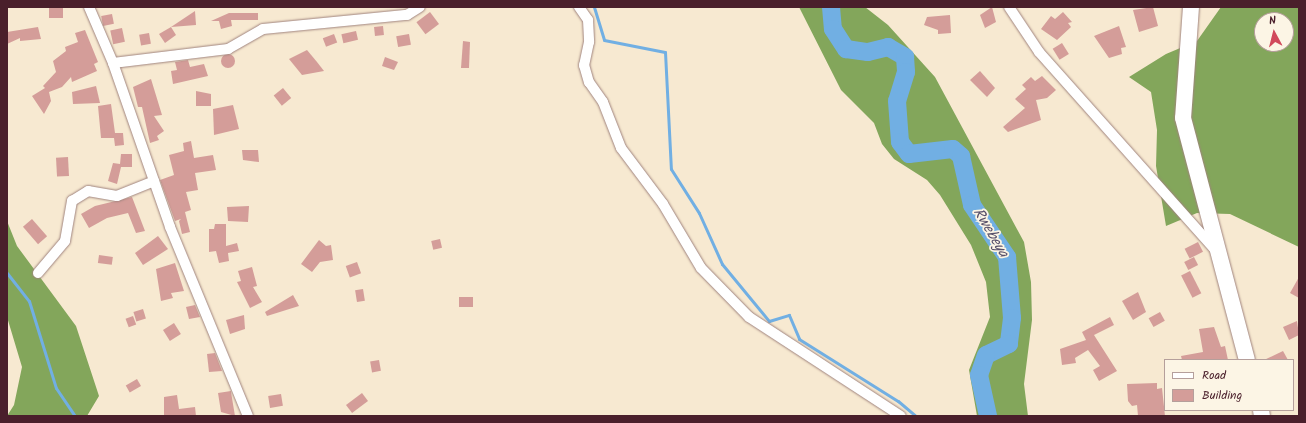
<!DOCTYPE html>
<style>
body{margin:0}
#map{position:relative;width:1306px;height:423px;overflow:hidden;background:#f7e9d1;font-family:Kalam,sans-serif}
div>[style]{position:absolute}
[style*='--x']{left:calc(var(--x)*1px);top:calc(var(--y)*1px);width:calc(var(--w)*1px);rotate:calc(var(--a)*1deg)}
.forest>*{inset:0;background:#83a65b}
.stream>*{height:3px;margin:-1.5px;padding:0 1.5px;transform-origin:1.5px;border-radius:1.5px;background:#71afe3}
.river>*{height:18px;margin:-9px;padding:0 9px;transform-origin:9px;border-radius:9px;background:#71afe3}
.building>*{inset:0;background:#d49d99;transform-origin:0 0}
.round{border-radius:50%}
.roads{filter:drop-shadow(0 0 1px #a0847e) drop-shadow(0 0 1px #a0847e)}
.street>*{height:10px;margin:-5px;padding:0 5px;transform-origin:5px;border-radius:5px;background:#fff}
.primary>*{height:16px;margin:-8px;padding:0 8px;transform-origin:8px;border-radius:8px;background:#fff}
span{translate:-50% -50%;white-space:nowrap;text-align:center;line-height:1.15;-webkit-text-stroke:3.5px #fcf5e5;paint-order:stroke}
.water-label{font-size:15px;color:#58516b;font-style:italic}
.frame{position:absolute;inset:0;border:8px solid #4a1f2b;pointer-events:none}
.legend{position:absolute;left:1164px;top:359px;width:130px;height:52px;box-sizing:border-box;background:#fcf5e5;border:1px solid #b59f9b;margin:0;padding:5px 7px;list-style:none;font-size:12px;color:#4a1f2b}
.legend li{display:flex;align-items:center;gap:8px;height:20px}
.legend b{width:20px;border:1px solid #b59f9b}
.north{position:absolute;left:1254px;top:12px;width:40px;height:40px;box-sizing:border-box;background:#fcf5e5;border:1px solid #b59f9b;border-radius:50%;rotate:353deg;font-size:11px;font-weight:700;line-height:16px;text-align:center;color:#4a1f2b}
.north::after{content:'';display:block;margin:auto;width:14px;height:18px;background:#d1495b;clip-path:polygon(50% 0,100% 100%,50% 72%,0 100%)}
</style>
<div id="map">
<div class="forest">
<i style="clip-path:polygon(799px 7px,865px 7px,888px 25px,935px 77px,1024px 242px,1031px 282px,1032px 320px,1024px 384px,1028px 416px,977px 416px,969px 370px,990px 317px,986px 282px,971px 245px,940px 195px,927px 180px,894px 159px,882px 144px,874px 123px,841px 90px)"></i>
<i style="clip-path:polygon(evenodd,1221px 7px,1299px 7px,1299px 247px,1230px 214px,1197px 213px,1166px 226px,1156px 166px,1157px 130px,1151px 92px,1129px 77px,1166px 54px,1197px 41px,1221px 7px,1262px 20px,1286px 20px,1286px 44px,1262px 44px,1262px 20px)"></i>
<i style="clip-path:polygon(7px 221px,17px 246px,76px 326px,99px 396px,87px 416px,7px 416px,14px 405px,22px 367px,7px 317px)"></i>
</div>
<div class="stream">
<i style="--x:594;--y:7;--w:34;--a:73"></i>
<i style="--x:604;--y:40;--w:62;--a:11.1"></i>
<i style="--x:665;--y:52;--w:117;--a:87.1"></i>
<i style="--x:671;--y:169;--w:52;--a:57.5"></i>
<i style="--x:699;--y:213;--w:56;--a:65.7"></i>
<i style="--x:722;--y:264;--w:74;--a:50.5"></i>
<i style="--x:769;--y:321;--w:21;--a:-17"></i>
<i style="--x:789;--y:315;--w:26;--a:67"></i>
<i style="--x:799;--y:339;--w:117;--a:32.1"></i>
<i style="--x:898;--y:401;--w:23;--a:40"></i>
<i style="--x:7;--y:273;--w:36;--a:52"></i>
<i style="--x:29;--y:301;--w:91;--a:72.8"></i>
<i style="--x:56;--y:388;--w:34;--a:56"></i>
</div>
<div class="river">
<i style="--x:831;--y:7;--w:22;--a:85"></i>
<i style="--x:833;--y:29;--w:24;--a:57"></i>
<i style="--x:846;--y:49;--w:22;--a:8"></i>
<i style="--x:868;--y:52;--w:21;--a:-14"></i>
<i style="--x:888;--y:47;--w:20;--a:30"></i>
<i style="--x:905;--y:57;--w:15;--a:86"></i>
<i style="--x:906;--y:72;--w:30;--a:107"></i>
<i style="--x:897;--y:101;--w:41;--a:85.8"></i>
<i style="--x:900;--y:142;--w:15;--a:53"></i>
<i style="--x:909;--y:154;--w:44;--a:-6.5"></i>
<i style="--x:953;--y:149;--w:11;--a:41"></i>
<i style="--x:961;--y:156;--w:50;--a:77.3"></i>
<i style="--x:972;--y:205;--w:63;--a:56.1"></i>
<i style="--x:1007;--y:257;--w:61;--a:85.3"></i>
<i style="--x:1012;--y:318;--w:26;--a:97"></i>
<i style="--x:1009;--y:344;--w:25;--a:154"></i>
<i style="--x:986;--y:355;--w:21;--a:109"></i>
<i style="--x:979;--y:375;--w:42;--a:77.6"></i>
</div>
<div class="building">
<i style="left:49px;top:7px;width:14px;height:11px"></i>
<i style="clip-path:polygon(992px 7px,996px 22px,985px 28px,980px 15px)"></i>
<i style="clip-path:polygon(1153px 7px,1158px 26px,1139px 32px,1133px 10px)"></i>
<i style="clip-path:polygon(195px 11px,196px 25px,171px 27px)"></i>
<i style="left:430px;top:12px;width:15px;height:17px;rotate:53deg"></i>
<i style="clip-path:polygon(1063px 12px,1072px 22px,1068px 23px,1071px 27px,1057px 40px,1041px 29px,1051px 16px,1055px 19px)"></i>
<i style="clip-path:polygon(229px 13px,258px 13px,258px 20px,231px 20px,232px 26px,221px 29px,219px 21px,211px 21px)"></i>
<i style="left:112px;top:14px;width:10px;height:11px;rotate:79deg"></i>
<i style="clip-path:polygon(950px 15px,951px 33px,938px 34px,938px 30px,924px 25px,927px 17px)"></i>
<i style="left:383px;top:26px;width:9px;height:9px;rotate:84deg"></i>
<i style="clip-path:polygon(1119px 26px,1126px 47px,1121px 48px,1122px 54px,1109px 58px,1094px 36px)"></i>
<i style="clip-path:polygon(38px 27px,41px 39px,20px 41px,20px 38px,7px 44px,7px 32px)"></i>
<i style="clip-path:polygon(171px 27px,176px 35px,165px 43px,159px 34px)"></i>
<i style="left:122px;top:28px;width:14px;height:12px;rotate:78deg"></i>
<i style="clip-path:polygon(85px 30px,98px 62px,94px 64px,97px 71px,72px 82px,71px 77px,62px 87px,49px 92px,51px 101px,44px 114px,32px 96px,45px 88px,43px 86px,56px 72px,53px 61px,66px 51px,65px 47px,78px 42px,75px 33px)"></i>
<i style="left:356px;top:31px;width:9px;height:15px;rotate:77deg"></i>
<i style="left:149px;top:33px;width:11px;height:10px;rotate:80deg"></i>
<i style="left:334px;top:34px;width:9px;height:12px;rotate:69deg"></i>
<i style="left:409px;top:34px;width:11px;height:13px;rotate:80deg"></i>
<i style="clip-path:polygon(463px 41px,470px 42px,469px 68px,461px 68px)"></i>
<i style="left:1062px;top:43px;width:13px;height:11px;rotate:58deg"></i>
<i style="clip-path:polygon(307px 50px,317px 62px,324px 71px,302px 75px,289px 59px)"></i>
<i class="round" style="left:221px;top:54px;width:14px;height:14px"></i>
<i style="clip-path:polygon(385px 57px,398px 62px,394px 70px,382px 66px)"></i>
<i style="clip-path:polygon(188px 60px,190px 67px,204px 64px,208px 76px,173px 84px,171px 71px,177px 70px,175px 62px)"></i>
<i style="clip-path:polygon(980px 71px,995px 88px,987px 97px,970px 80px)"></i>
<i style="clip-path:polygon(1042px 76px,1056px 90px,1047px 98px,1036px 100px,1041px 120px,1008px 132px,1003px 127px,1025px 108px,1015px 99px,1026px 89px,1022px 85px,1031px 77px,1035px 81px)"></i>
<i style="clip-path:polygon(151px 79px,162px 115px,154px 116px,164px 131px,157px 136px,159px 140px,150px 143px,142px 107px,138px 107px,133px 87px)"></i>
<i style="clip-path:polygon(96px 86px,100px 103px,73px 104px,72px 92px)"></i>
<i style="left:283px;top:88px;width:13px;height:12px;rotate:51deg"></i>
<i style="clip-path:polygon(196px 91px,211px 94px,211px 106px,196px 106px)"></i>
<i style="clip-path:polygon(111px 104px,115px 133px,123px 133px,124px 145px,115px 146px,114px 138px,101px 138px,98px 106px)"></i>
<i style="clip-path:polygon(233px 105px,239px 129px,214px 135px,213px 109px)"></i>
<i style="clip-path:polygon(191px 141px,194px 158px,213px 155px,216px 170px,195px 173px,198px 190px,186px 192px,191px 210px,185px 212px,190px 232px,182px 234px,179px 221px,181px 219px,175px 221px,160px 180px,174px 175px,169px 155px,184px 151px,183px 143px)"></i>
<i style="clip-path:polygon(242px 150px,258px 150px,259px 162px,243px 160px)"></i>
<i style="clip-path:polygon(121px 154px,132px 154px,132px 167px,121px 167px,117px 184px,108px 181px,113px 163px,120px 164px)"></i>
<i style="left:68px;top:157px;width:19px;height:12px;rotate:87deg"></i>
<i style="clip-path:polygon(132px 197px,145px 231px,136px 233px,128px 213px,107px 218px,89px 228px,81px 214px,95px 206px)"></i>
<i style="clip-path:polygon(249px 206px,248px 222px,228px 221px,227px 207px)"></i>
<i style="left:32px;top:219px;width:23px;height:12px;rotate:49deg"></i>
<i style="clip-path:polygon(215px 224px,226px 224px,226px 246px,237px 243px,239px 251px,228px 253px,229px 261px,219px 263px,216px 251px,209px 252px,209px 229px,214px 229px)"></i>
<i style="clip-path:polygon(158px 236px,168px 249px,143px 265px,135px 253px)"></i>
<i style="left:440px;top:239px;width:9px;height:9px;rotate:77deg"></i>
<i style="clip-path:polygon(319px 240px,326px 246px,331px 245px,333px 260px,320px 262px,312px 272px,301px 264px)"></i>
<i style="left:1198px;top:242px;width:11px;height:15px;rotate:63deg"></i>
<i style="left:99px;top:255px;width:14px;height:8px;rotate:8deg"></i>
<i style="left:1194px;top:257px;width:9px;height:11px;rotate:63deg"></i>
<i style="left:357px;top:262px;width:12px;height:12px;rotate:70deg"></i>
<i style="clip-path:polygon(175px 263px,184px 291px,171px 293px,173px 298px,161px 301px,156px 269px)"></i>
<i style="clip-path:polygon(252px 267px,257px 286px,253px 287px,262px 302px,250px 308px,237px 282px,241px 281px,238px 271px)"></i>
<i style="left:1190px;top:271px;width:25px;height:10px;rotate:63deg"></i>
<i style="clip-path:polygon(1299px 277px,1299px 298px,1290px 293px)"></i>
<i style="left:363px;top:289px;width:12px;height:8px;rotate:81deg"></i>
<i style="clip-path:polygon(1138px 292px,1146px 312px,1133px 320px,1122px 301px)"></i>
<i style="clip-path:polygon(293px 295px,299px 306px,267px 316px,265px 312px)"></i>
<i style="left:459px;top:297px;width:14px;height:10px"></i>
<i style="clip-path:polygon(195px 305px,200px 317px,189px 319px,186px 307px)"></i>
<i style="left:143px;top:309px;width:10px;height:10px;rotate:73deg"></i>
<i style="left:1160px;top:312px;width:10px;height:13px;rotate:61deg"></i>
<i style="clip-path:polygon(244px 315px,245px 329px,230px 334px,226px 320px)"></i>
<i style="left:133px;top:316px;width:9px;height:8px;rotate:69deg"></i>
<i style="clip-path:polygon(1110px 317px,1114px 325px,1094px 335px,1117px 371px,1099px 381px,1093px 370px,1100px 366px,1088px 350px,1075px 358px,1076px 363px,1062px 365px,1060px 349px,1086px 340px,1082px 332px)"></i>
<i style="clip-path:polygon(1297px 321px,1299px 335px,1289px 340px,1283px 327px)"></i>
<i style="left:174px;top:323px;width:13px;height:13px;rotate:58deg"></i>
<i style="clip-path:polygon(1214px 327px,1221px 347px,1225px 346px,1228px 360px,1182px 360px,1181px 356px,1203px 352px,1199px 329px)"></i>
<i style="clip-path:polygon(1283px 351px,1288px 360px,1264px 360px)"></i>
<i style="clip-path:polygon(215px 353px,222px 371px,209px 372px,207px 354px)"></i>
<i style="left:379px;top:360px;width:11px;height:9px;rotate:80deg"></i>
<i style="left:137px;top:379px;width:8px;height:13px;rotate:60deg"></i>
<i style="clip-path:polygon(1157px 383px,1157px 389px,1162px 388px,1165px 416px,1138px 416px,1137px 405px,1132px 406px,1128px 401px,1127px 384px)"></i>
<i style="clip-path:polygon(231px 391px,231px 392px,235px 416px,221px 412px,218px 393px)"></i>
<i style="left:362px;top:393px;width:10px;height:20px;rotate:53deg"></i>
<i style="left:281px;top:394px;width:12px;height:13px;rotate:81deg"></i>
<i style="clip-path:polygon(177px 395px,179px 409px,195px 407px,196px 416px,164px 416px,164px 397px)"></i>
</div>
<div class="roads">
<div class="street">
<i style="--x:89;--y:7;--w:61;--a:66.8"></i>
<i style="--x:113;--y:63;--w:174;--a:70.8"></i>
<i style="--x:170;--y:227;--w:204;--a:67.6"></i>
<i style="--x:579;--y:7;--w:16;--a:55"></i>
<i style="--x:588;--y:20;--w:22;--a:87"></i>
<i style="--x:589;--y:42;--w:24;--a:102"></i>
<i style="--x:584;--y:65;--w:18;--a:74"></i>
<i style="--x:589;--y:82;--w:24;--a:55"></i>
<i style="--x:603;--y:102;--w:49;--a:68.6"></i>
<i style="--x:621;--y:148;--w:70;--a:53.1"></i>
<i style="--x:663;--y:204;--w:74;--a:59.3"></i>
<i style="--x:701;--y:268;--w:69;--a:45.6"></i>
<i style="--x:749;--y:317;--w:181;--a:33.1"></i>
<i style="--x:1009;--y:7;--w:54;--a:56.3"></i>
<i style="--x:1039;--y:52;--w:266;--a:48.3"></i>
<i style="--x:113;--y:63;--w:116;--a:-6.9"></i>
<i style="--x:228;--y:49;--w:40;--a:-29.7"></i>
<i style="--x:263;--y:29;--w:145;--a:-5.6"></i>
<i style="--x:407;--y:15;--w:15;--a:-32"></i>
<i style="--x:38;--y:273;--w:42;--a:-49.8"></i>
<i style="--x:65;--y:241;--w:41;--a:-80.1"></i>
<i style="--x:72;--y:201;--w:19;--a:-32"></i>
<i style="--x:88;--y:191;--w:29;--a:10"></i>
<i style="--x:117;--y:196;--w:40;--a:-22"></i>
</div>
<div class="primary">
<i style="--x:1191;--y:7;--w:111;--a:94.1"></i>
<i style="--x:1183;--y:118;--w:250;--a:75.2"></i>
<i style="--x:1261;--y:410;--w:6;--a:81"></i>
</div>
</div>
<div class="water-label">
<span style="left:990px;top:233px;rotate:59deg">Rwebeya</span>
</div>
<div class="frame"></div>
<ul class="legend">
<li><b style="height:5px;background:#fff"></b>Road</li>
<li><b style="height:11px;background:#d49d99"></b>Building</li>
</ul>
<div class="north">N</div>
</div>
